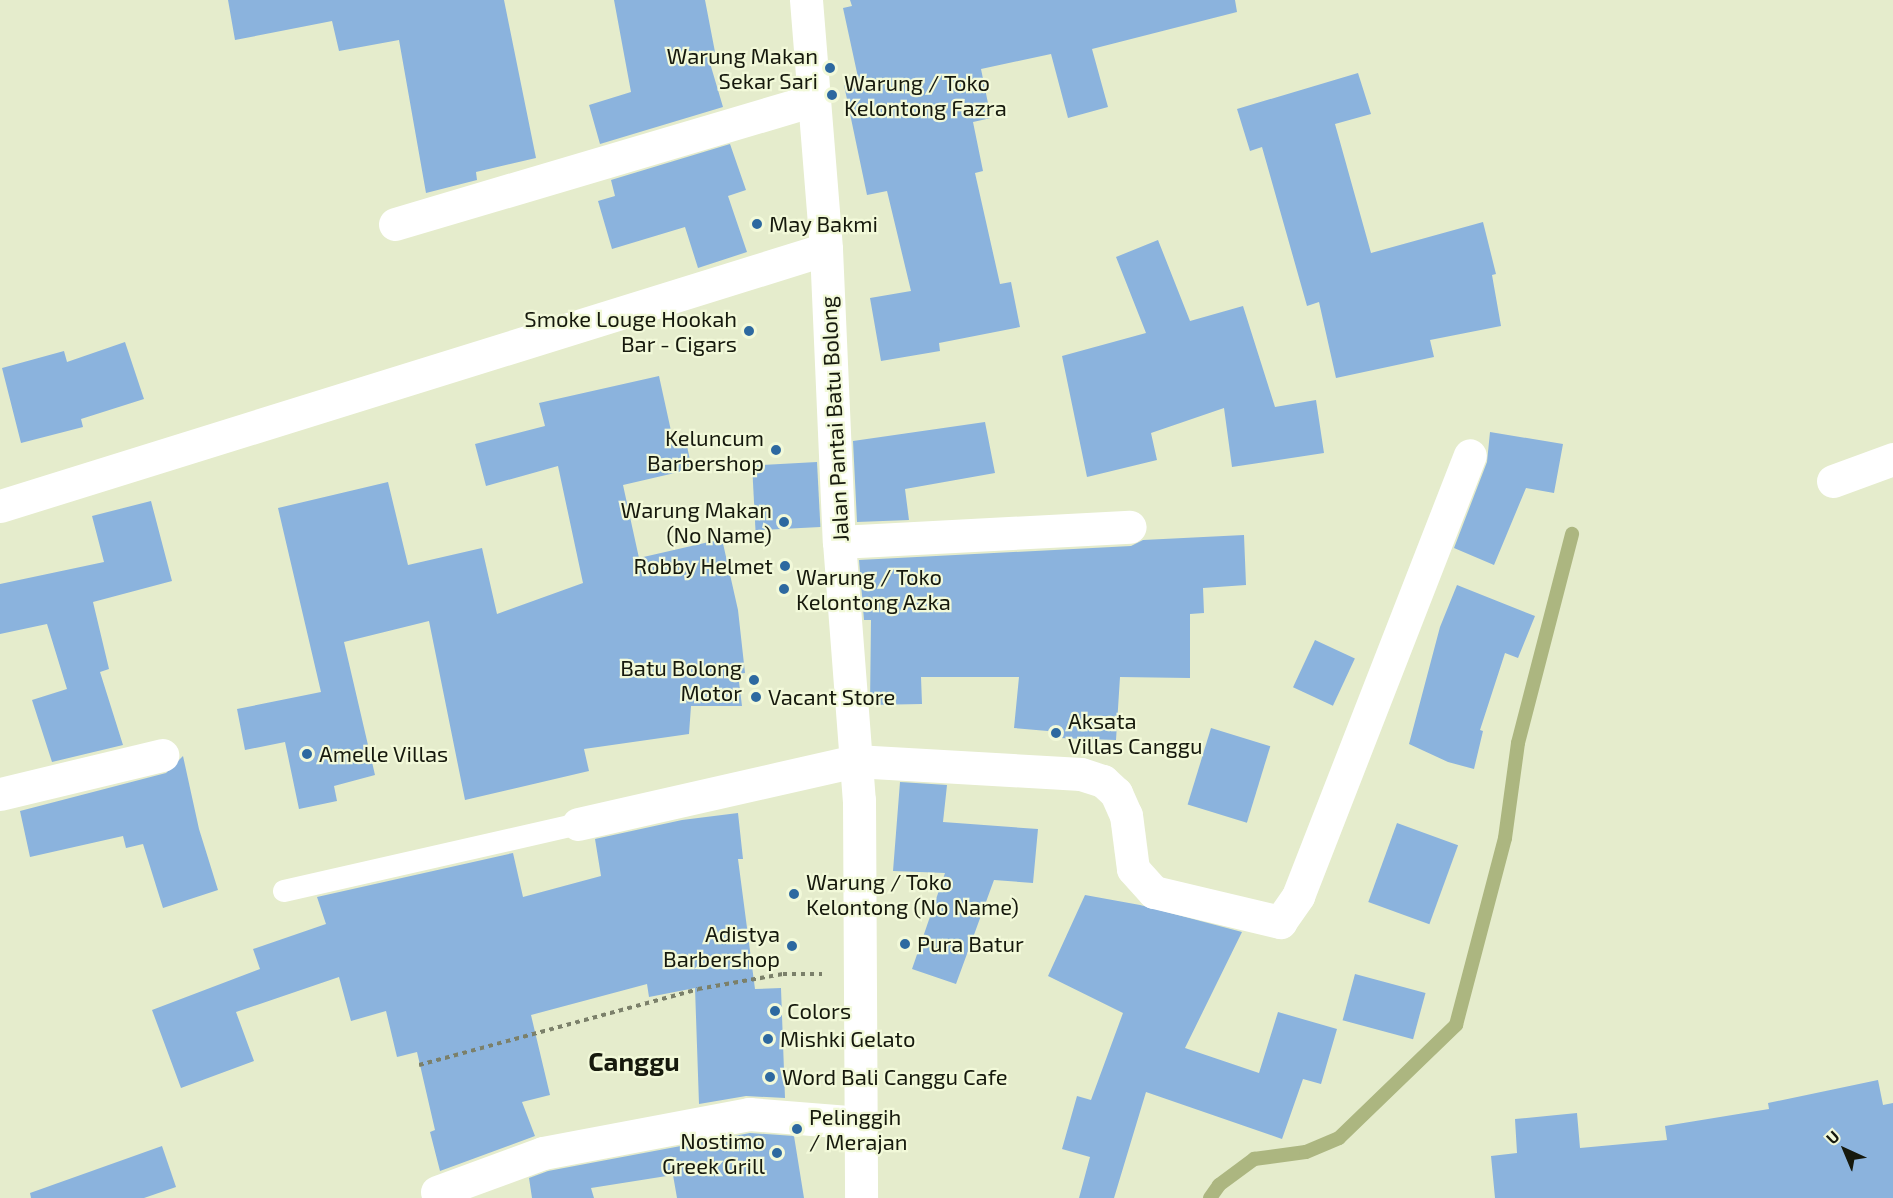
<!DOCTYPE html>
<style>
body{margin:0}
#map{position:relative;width:1893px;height:1198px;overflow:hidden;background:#e5eccc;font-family:"Exo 2",sans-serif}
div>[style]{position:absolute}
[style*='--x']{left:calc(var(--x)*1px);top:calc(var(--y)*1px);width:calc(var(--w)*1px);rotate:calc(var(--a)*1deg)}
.stream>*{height:14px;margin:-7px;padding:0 7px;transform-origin:7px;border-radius:7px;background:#acb680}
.building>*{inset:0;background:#8bb3dd;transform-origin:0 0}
.path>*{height:4px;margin-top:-2px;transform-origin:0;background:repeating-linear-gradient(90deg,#7b806a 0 4.5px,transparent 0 9px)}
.service>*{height:22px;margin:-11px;padding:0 11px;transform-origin:11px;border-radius:11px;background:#fff}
.minor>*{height:33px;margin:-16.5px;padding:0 16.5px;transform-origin:16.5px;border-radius:16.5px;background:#fff}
.tertiary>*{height:33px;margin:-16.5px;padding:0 16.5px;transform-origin:16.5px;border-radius:16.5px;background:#fff}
.dots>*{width:16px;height:16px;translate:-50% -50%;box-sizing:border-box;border:3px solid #f2f9d9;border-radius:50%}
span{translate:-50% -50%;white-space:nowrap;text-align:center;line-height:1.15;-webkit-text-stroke:4.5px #f2f9d9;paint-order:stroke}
.poi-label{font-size:22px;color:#16190d}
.right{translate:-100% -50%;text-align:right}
.left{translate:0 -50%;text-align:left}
.street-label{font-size:22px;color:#16190d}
.quarter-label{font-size:26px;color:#16190d;font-weight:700}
.north{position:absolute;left:1815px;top:1120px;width:60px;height:60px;-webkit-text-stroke:4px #f2f9d9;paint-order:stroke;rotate:316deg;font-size:16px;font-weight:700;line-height:24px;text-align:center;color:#16190d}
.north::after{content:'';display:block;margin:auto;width:21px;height:27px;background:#16190d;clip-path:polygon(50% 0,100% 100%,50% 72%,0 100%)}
</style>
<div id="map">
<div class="stream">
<i style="--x:1210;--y:1198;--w:16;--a:-55"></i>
<i style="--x:1219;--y:1185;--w:44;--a:-36.6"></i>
<i style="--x:1254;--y:1159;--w:52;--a:-7.7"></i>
<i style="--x:1306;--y:1152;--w:36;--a:-23"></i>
<i style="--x:1339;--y:1138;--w:163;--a:-44"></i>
<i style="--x:1456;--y:1025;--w:193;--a:-75.3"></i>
<i style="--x:1505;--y:838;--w:96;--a:-82.2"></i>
<i style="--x:1518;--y:743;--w:216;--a:-75.5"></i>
</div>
<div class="building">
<i style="clip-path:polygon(228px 0,504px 0,536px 158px,476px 172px,477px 180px,426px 193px,399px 40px,339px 51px,332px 21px,235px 40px)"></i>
<i style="clip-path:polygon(614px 0,705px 0,715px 52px,707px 53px,723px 107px,600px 144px,589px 105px,631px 92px)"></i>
<i style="clip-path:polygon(850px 0,1235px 0,1237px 12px,1092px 49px,1108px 107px,1068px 118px,1051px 54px,981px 69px,991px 118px,973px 122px,983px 171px,975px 173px,1000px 284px,1011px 282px,1020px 327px,939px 343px,940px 351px,881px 361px,870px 298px,911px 291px,887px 191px,867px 195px,844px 85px,859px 82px,843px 8px,852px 6px)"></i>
<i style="clip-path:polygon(1358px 73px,1371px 114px,1335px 124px,1371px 253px,1483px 222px,1496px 274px,1492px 275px,1501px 326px,1430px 340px,1434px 357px,1336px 378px,1319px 302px,1307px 306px,1262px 147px,1250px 151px,1237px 109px)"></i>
<i style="clip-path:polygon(730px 144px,746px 190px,728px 196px,747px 252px,698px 268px,685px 227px,612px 249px,598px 201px,615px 196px,611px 180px)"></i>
<i style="clip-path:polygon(1158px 240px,1190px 321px,1243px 306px,1275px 407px,1316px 400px,1324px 453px,1232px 467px,1224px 408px,1151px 433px,1157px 460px,1087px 477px,1062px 356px,1146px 333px,1116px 257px)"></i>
<i style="clip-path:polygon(125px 342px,144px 399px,81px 419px,83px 427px,21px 443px,2px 368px,64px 351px,67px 362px)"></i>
<i style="clip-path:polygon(659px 376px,673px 440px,685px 437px,692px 469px,623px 485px,639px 558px,722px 539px,738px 610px,745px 673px,738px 674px,742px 706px,691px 706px,689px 734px,584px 749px,589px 771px,465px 800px,429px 621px,344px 642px,375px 775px,334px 786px,337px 801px,299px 809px,285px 742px,245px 750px,237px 709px,321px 692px,278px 508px,388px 482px,408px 565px,482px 548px,497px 614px,583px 583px,558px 466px,486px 486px,475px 444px,545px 426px,539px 403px)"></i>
<i style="clip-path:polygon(985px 422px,995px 473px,905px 489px,909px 520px,857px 522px,853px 441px)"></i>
<i style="clip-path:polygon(1490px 432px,1563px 444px,1554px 493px,1526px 488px,1494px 565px,1454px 548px,1487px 462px)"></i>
<i style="left:817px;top:462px;width:65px;height:65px;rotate:87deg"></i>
<i style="clip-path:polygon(151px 501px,172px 581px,93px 602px,109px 669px,100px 672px,123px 745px,52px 762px,32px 700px,67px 689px,47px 624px,0 634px,0 584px,104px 562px,92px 516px)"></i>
<i style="clip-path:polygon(1244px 535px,1246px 585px,1203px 588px,1204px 613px,1190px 614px,1190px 678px,1120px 677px,1116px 740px,1059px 738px,1059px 732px,1014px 728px,1019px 677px,921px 677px,922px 704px,870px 705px,871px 620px,864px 620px,859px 560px,1131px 546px,1143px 540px)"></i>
<i style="clip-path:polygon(1457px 585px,1535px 616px,1518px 658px,1505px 653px,1480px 730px,1483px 731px,1474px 769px,1448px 762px,1409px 744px,1440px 627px)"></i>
<i style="left:1315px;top:640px;width:44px;height:52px;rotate:25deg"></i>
<i style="left:1211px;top:728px;width:62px;height:80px;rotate:17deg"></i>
<i style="clip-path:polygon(183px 756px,199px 829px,218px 890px,163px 908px,143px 844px,126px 848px,123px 836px,30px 857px,20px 811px,166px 773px)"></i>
<i style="clip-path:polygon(900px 782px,947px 785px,943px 822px,1038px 829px,1033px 883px,994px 880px,956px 984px,912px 969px,945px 873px,893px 871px)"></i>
<i style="clip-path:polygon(738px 813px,743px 859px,738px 859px,755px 989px,781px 988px,785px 1098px,746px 1096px,699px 1104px,695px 988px,649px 997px,647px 984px,531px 1015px,550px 1095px,522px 1102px,535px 1136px,440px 1171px,430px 1132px,435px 1130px,417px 1052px,397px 1057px,386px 1011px,351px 1021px,339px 977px,236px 1012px,254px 1061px,181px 1088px,152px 1010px,260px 969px,253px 949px,326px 924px,317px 897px,513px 853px,523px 897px,601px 876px,595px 839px,682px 820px)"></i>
<i style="left:1397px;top:823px;width:65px;height:84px;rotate:20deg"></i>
<i style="clip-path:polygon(1085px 895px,1140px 905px,1242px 932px,1185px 1048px,1259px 1073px,1278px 1012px,1337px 1029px,1321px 1084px,1303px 1079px,1282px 1139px,1146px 1092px,1114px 1198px,1079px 1198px,1090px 1157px,1062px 1149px,1077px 1096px,1091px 1100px,1123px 1013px,1048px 976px)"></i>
<i style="left:1355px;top:974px;width:73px;height:48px;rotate:15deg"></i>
<i style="clip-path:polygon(1878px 1080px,1883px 1105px,1893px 1103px,1893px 1198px,1495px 1198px,1491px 1156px,1517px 1153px,1515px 1119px,1577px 1113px,1580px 1148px,1667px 1140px,1665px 1126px,1769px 1109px,1768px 1103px)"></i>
<i style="clip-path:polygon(750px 1133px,794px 1136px,804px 1198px,677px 1198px,673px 1175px,591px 1188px,594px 1198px,532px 1198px,529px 1178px,548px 1171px)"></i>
<i style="clip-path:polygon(162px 1146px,176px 1187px,144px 1198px,31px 1198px,30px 1193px)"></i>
</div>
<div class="path">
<i style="--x:419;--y:1065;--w:289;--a:-15.2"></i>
<i style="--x:698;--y:989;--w:86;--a:-10"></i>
<i style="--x:783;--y:974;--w:39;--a:0"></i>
</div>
<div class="service">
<i style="--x:284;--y:891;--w:302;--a:-12.8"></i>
</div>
<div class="minor">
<i style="--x:395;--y:224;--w:434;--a:-16.5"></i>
<i style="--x:1833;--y:481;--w:64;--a:-20.1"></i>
<i style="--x:0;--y:506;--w:865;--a:-17.28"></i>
<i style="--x:839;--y:542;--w:291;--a:-3"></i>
<i style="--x:0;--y:794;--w:167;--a:-13.5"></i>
<i style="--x:578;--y:824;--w:284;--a:-12.8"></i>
<i style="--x:855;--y:761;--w:226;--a:3.3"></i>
<i style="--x:1081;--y:774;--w:23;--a:18"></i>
<i style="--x:1103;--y:781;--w:18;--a:43"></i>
<i style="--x:1116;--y:793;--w:24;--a:66"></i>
<i style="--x:1126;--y:815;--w:54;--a:82.6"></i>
<i style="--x:1133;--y:869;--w:31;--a:48"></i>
<i style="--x:1154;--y:892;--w:130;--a:13.4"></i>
<i style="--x:1280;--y:922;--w:32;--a:-55"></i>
<i style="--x:1298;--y:896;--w:473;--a:-68.7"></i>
<i style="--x:437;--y:1192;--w:113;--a:-20.2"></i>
<i style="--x:543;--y:1153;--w:210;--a:-10.7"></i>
<i style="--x:749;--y:1114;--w:112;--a:4.6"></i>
</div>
<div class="tertiary">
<i style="--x:806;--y:0;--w:250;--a:85.4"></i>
<i style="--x:826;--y:249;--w:293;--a:87.5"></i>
<i style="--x:839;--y:542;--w:259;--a:85.6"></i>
<i style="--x:859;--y:800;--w:398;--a:89.7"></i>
</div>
<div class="dots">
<i style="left:830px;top:68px;background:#2d69a0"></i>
<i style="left:832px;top:95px;background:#2d69a0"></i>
<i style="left:757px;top:224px;background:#2d69a0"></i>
<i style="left:749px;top:331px;background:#2d69a0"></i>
<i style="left:776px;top:450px;background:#2d69a0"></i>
<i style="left:784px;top:522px;background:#2d69a0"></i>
<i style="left:785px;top:566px;background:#2d69a0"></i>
<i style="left:784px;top:589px;background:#2d69a0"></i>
<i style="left:754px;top:680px;background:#2d69a0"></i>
<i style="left:756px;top:697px;background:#2d69a0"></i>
<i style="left:1056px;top:733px;background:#2d69a0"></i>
<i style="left:307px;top:754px;background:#2d69a0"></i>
<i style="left:794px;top:894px;background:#2d69a0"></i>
<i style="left:905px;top:944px;background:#2d69a0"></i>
<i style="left:792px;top:946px;background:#2d69a0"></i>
<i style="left:775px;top:1011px;background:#2d69a0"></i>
<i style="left:768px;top:1039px;background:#2d69a0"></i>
<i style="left:770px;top:1077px;background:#2d69a0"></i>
<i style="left:797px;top:1129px;background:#2d69a0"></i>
<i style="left:777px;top:1153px;background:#2d69a0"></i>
</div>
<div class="poi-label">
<span class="right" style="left:818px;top:68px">Warung Makan<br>Sekar Sari</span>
<span class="left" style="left:844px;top:95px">Warung / Toko<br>Kelontong Fazra</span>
<span class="left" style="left:769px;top:224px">May Bakmi</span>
<span class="right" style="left:737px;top:331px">Smoke Louge Hookah<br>Bar - Cigars</span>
<span class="right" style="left:764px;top:450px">Keluncum<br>Barbershop</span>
<span class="right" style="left:772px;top:522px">Warung Makan<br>(No Name)</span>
<span class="right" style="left:773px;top:566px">Robby Helmet</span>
<span class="left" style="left:796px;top:589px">Warung / Toko<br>Kelontong Azka</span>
<span class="right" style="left:742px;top:680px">Batu Bolong<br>Motor</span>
<span class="left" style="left:768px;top:697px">Vacant Store</span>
<span class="left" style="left:1068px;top:733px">Aksata<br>Villas Canggu</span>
<span class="left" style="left:319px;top:754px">Amelle Villas</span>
<span class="left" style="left:806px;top:894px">Warung / Toko<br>Kelontong (No Name)</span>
<span class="right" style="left:780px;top:946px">Adistya<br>Barbershop</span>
<span class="left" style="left:917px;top:944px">Pura Batur</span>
<span class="left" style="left:787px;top:1011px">Colors</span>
<span class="left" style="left:780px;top:1039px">Mishki Gelato</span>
<span class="left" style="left:782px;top:1077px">Word Bali Canggu Cafe</span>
<span class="left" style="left:809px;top:1129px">Pelinggih<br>/ Merajan</span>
<span class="right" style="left:765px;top:1153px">Nostimo<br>Greek Grill</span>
</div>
<div class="street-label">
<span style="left:834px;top:419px;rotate:-93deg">Jalan Pantai Batu Bolong</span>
</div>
<div class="quarter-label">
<span style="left:634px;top:1061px">Canggu</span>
</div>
<div class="north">U</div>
</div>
